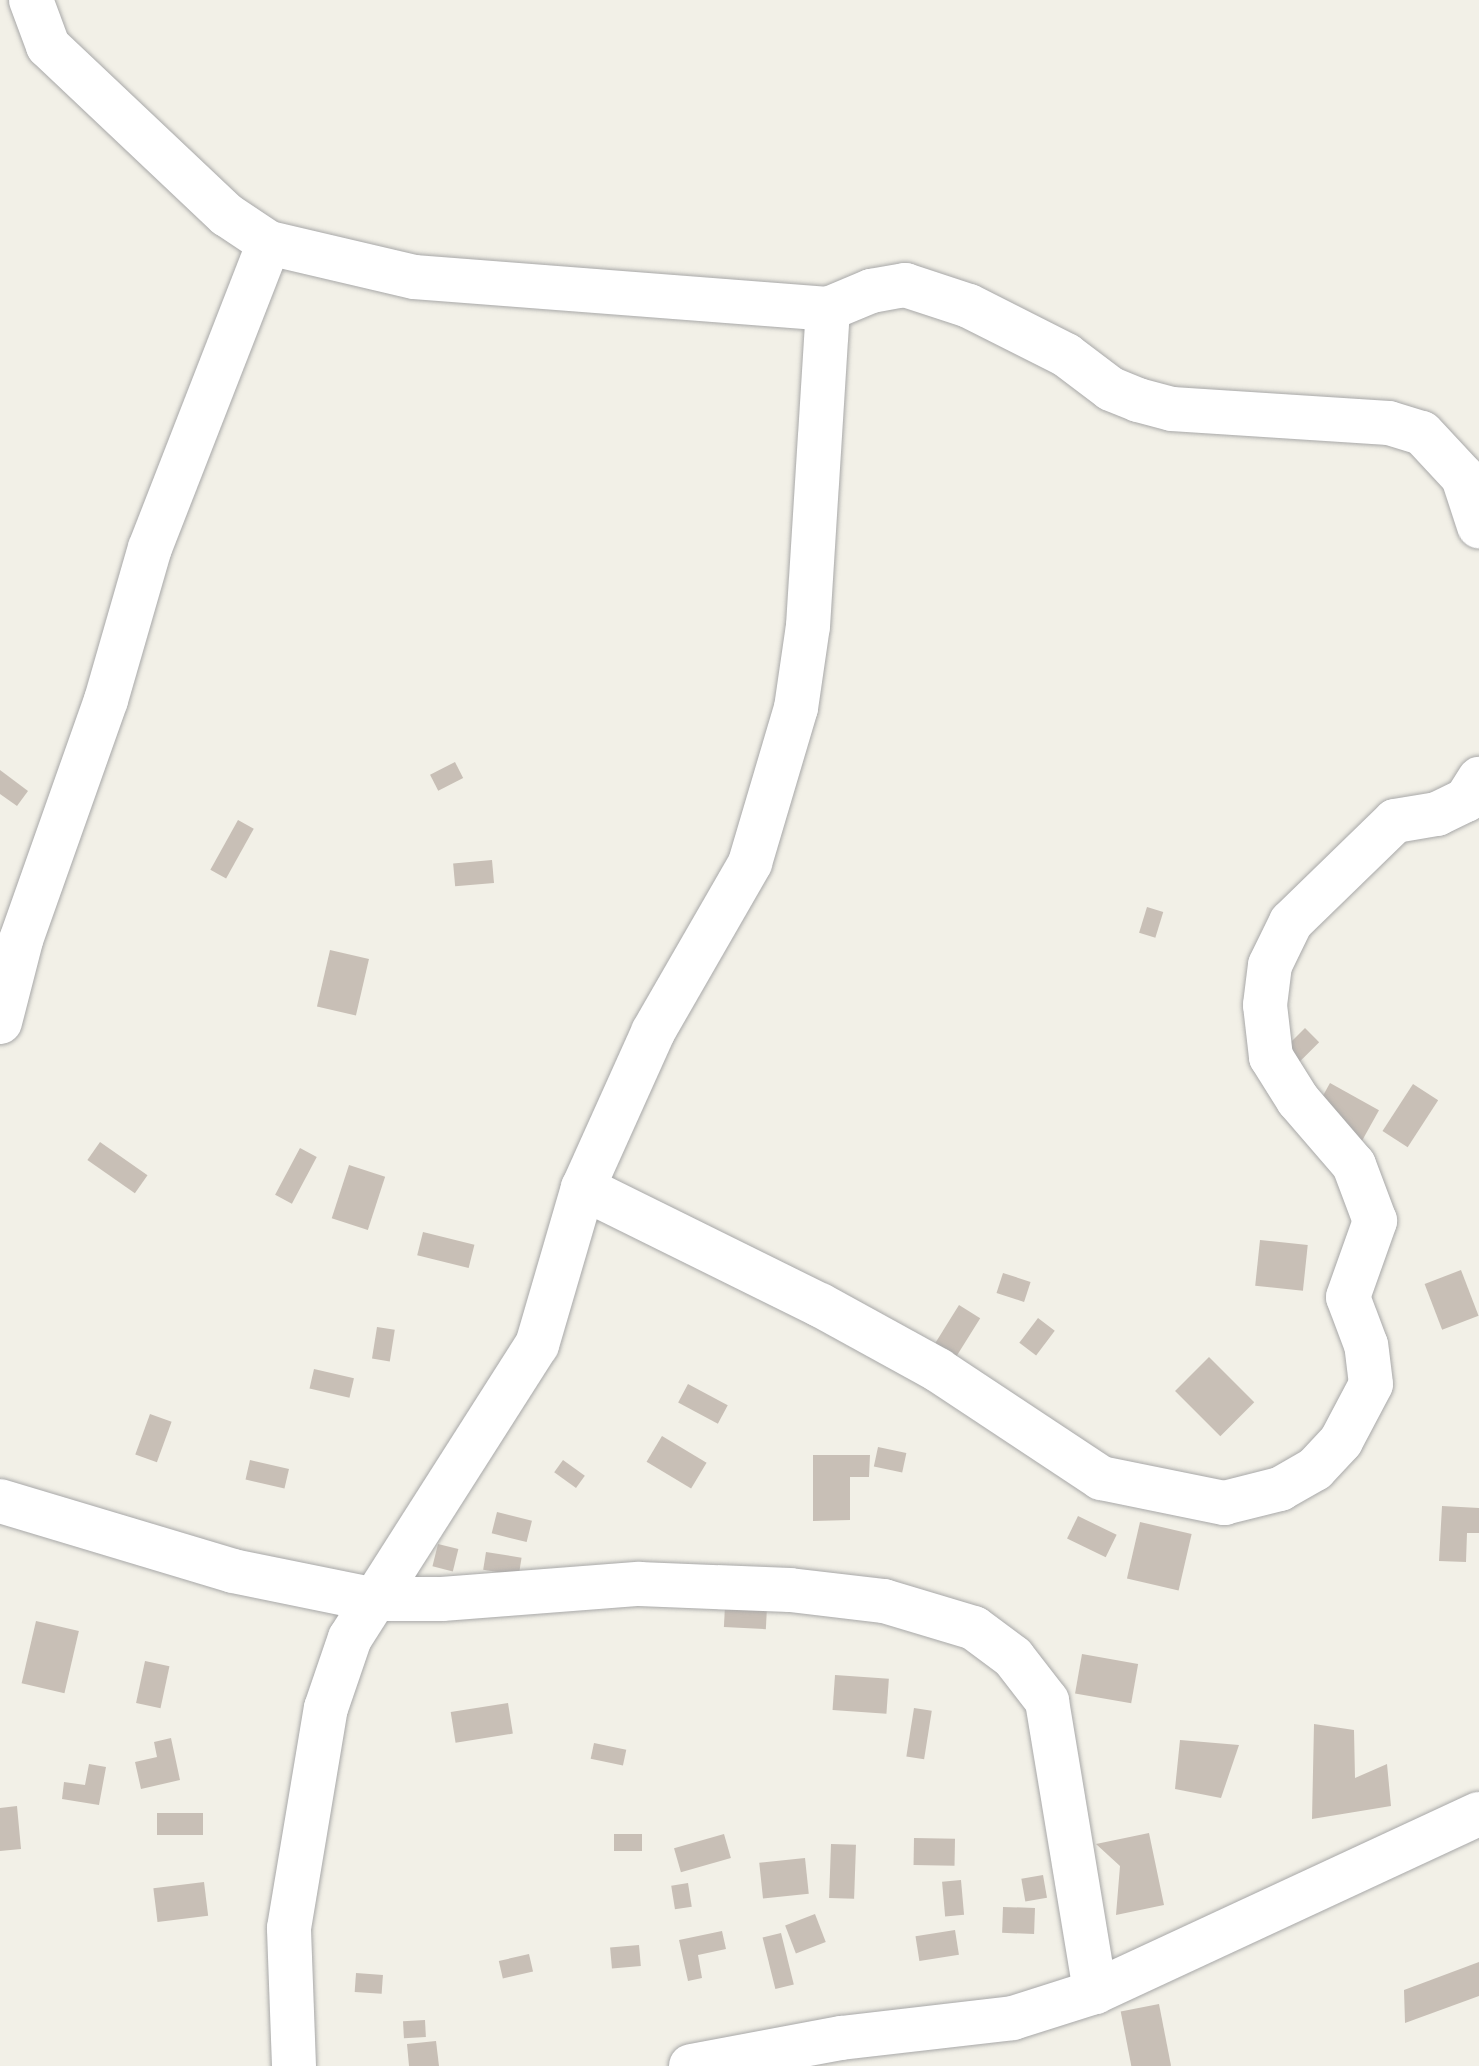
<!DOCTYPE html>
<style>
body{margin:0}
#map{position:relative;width:1479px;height:2066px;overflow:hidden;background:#f2f0e7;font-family:Mulish,sans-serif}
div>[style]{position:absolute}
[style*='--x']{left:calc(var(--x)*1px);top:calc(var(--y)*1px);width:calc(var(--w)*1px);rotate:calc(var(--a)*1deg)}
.building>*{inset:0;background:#c8bfb6;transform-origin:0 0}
.roads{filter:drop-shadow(0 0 2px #a8a8a8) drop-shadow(0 0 2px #a8a8a8)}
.minor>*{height:44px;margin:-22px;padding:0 22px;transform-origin:22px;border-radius:22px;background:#fff}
span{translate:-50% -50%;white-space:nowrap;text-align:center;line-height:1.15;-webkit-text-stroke:6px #fff;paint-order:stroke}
</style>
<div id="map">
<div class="building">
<i style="left:455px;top:762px;width:18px;height:28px;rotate:63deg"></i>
<i style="clip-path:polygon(0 770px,28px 791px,17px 806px,0 794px)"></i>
<i style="left:238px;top:820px;width:18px;height:57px;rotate:29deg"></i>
<i style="left:492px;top:860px;width:23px;height:39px;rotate:85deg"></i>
<i style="left:1147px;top:907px;width:17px;height:27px;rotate:17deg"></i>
<i style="left:330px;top:950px;width:40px;height:58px;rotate:13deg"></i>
<i style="left:1305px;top:1028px;width:20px;height:39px;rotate:45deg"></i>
<i style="left:1330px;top:1083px;width:56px;height:35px;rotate:29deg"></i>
<i style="left:1413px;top:1084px;width:30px;height:56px;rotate:33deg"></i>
<i style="left:100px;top:1142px;width:58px;height:22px;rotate:35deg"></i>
<i style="left:300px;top:1148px;width:19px;height:53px;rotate:28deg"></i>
<i style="left:349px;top:1165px;width:38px;height:56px;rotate:18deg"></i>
<i style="left:423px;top:1232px;width:53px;height:24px;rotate:14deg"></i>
<i style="left:1260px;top:1240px;width:48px;height:46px;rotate:6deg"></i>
<i style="left:1461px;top:1270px;width:49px;height:39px;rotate:69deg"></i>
<i style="left:1003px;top:1273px;width:29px;height:21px;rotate:18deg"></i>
<i style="left:959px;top:1305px;width:25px;height:45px;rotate:32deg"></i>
<i style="left:1038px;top:1318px;width:21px;height:31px;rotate:37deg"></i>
<i style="left:377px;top:1327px;width:18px;height:32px;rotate:9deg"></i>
<i style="left:1209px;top:1357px;width:64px;height:48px;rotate:45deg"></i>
<i style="left:314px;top:1369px;width:41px;height:20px;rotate:13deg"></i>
<i style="left:688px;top:1384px;width:45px;height:21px;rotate:28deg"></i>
<i style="left:150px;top:1414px;width:23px;height:43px;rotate:20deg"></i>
<i style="left:662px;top:1436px;width:52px;height:30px;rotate:31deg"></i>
<i style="left:878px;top:1447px;width:29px;height:20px;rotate:12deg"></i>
<i style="clip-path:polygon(813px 1455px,870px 1455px,869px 1477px,850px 1477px,850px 1520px,813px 1521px)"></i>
<i style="left:250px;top:1460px;width:40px;height:20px;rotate:13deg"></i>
<i style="left:563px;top:1460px;width:27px;height:15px;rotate:36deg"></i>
<i style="clip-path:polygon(1442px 1506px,1479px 1508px,1479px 1533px,1467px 1533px,1466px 1562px,1439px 1561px)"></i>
<i style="left:497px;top:1512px;width:36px;height:22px;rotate:14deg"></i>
<i style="left:1078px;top:1516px;width:43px;height:25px;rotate:26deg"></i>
<i style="left:1140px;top:1522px;width:53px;height:58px;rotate:13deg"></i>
<i style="left:438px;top:1544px;width:21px;height:23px;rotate:14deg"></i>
<i style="left:486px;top:1552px;width:36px;height:18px;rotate:9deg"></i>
<i style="left:725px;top:1606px;width:42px;height:21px;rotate:3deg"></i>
<i style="left:36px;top:1621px;width:44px;height:64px;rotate:13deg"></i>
<i style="left:1082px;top:1654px;width:57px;height:40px;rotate:10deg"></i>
<i style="left:145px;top:1661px;width:25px;height:43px;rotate:12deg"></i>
<i style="left:835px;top:1675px;width:54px;height:35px;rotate:4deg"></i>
<i style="left:508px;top:1703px;width:31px;height:58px;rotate:81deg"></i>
<i style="left:914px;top:1708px;width:18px;height:49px;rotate:9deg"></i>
<i style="clip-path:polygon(1314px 1724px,1354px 1730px,1355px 1778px,1387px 1764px,1391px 1806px,1312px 1819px)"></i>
<i style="clip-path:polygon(171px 1738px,180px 1780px,141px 1789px,135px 1762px,157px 1757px,154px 1742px)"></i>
<i style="clip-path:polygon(1180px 1740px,1239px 1745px,1221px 1798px,1175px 1789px)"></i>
<i style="left:594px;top:1743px;width:33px;height:16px;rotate:12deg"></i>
<i style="clip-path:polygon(89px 1764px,106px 1767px,99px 1805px,62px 1799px,64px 1782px,85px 1785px)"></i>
<i style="clip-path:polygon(17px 1806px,21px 1849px,0 1851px,0 1808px)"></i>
<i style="left:157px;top:1813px;width:46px;height:22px"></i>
<i style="clip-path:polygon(1149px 1833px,1164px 1905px,1116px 1915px,1120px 1866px,1096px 1844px)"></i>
<i style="left:614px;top:1834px;width:28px;height:17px"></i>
<i style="left:724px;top:1834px;width:25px;height:52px;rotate:74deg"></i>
<i style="left:914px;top:1838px;width:41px;height:27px;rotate:1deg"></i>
<i style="left:831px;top:1844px;width:25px;height:54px;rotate:2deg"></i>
<i style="left:805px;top:1858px;width:36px;height:46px;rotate:84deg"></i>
<i style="left:1043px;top:1875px;width:23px;height:22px;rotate:80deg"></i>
<i style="left:961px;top:1880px;width:35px;height:19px;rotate:85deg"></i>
<i style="left:204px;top:1882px;width:34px;height:51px;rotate:83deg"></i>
<i style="left:688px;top:1883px;width:24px;height:17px;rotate:81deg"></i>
<i style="left:1035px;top:1908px;width:26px;height:32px;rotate:92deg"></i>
<i style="left:815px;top:1914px;width:30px;height:32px;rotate:69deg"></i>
<i style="left:955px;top:1930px;width:25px;height:40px;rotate:81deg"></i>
<i style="clip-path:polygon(722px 1931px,726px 1949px,698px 1955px,702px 1978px,688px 1981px,679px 1940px)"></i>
<i style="left:781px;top:1933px;width:53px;height:19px;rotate:76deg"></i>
<i style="left:639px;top:1945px;width:21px;height:29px;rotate:85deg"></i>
<i style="left:529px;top:1954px;width:18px;height:31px;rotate:77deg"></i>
<i style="clip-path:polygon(1479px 1962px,1479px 1996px,1405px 2023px,1404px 1990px)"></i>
<i style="left:356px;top:1973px;width:27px;height:19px;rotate:4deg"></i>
<i style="left:1159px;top:2004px;width:63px;height:39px;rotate:79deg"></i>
<i style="left:425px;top:2020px;width:17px;height:22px;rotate:87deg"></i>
<i style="clip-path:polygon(436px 2041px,439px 2066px,409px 2066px,407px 2044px)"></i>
</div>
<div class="roads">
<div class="minor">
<i style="--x:31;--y:0;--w:49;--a:69.7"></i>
<i style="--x:48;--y:46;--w:246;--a:43.4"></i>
<i style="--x:227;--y:215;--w:50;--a:33.7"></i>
<i style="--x:269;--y:243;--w:149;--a:13.2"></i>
<i style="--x:414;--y:277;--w:415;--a:4.4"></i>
<i style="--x:828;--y:309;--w:47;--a:-22.7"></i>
<i style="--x:871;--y:291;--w:35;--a:-10"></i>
<i style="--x:905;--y:285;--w:67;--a:18.2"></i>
<i style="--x:969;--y:306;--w:109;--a:26.8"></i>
<i style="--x:1066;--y:355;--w:56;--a:37.1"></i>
<i style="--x:1111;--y:389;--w:29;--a:22"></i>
<i style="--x:1138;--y:400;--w:35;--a:15"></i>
<i style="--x:1172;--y:409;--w:217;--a:3.7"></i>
<i style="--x:1389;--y:423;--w:34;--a:17"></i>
<i style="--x:1422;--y:433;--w:60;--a:47"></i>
<i style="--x:1463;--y:477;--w:52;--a:71.9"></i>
<i style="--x:0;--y:1022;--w:85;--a:-75.6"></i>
<i style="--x:21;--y:940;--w:255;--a:-70.5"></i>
<i style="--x:106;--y:700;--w:158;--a:-73.9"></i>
<i style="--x:150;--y:548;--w:327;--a:-68.7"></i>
<i style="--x:583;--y:1188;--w:264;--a:26.3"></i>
<i style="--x:820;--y:1305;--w:135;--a:28.8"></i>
<i style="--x:938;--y:1370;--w:196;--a:33.5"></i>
<i style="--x:1101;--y:1478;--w:126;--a:11.5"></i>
<i style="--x:1224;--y:1503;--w:58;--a:-14"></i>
<i style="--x:1280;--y:1489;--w:40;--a:-29.7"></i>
<i style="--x:1315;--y:1469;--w:38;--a:-47"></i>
<i style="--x:1341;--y:1441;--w:64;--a:-62.2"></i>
<i style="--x:1371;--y:1384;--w:39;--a:-97"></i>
<i style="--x:1366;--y:1345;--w:51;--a:-110.6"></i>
<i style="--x:1348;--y:1297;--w:81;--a:-70.4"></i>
<i style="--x:1375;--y:1221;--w:60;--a:-110.6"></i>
<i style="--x:1354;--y:1165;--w:86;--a:-130.7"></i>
<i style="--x:1298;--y:1100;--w:51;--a:-122.1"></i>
<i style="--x:1271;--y:1057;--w:52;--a:-96.6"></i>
<i style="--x:1265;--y:1005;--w:40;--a:-82.9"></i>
<i style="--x:1270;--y:965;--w:48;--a:-64"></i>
<i style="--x:1291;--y:922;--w:145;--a:-44.2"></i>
<i style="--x:1395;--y:821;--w:43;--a:-9.5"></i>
<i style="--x:1437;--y:814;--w:32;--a:-26"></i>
<i style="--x:1466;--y:800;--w:25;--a:-58"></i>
<i style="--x:0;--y:1501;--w:243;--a:16.7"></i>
<i style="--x:233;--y:1571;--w:141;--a:11.5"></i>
<i style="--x:371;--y:1599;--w:71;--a:0"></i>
<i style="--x:442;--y:1599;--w:198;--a:-4.4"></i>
<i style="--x:639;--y:1584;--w:151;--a:2.3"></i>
<i style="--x:790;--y:1590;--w:95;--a:6.7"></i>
<i style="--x:884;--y:1601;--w:94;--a:16.7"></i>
<i style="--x:974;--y:1628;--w:49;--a:36.6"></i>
<i style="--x:1013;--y:1657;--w:56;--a:52.3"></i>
<i style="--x:1047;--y:1701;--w:295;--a:80.6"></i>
<i style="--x:294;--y:2066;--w:138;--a:-92.1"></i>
<i style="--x:289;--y:1928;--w:223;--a:-80.5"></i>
<i style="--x:326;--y:1708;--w:74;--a:-71.1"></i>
<i style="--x:350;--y:1638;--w:348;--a:-57.5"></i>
<i style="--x:537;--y:1345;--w:164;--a:-73.7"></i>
<i style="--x:583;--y:1188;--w:171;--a:-65.8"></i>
<i style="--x:653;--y:1032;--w:195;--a:-60.1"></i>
<i style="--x:750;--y:863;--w:162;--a:-73.5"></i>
<i style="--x:796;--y:708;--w:83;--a:-81.7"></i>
<i style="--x:808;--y:626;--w:318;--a:-86.4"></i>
<i style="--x:691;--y:2066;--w:153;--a:-10.6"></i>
<i style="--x:841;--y:2038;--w:173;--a:-6.6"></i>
<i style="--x:1013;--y:2018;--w:86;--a:-17.6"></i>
<i style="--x:1095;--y:1992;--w:423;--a:-24.9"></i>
</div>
</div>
</div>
